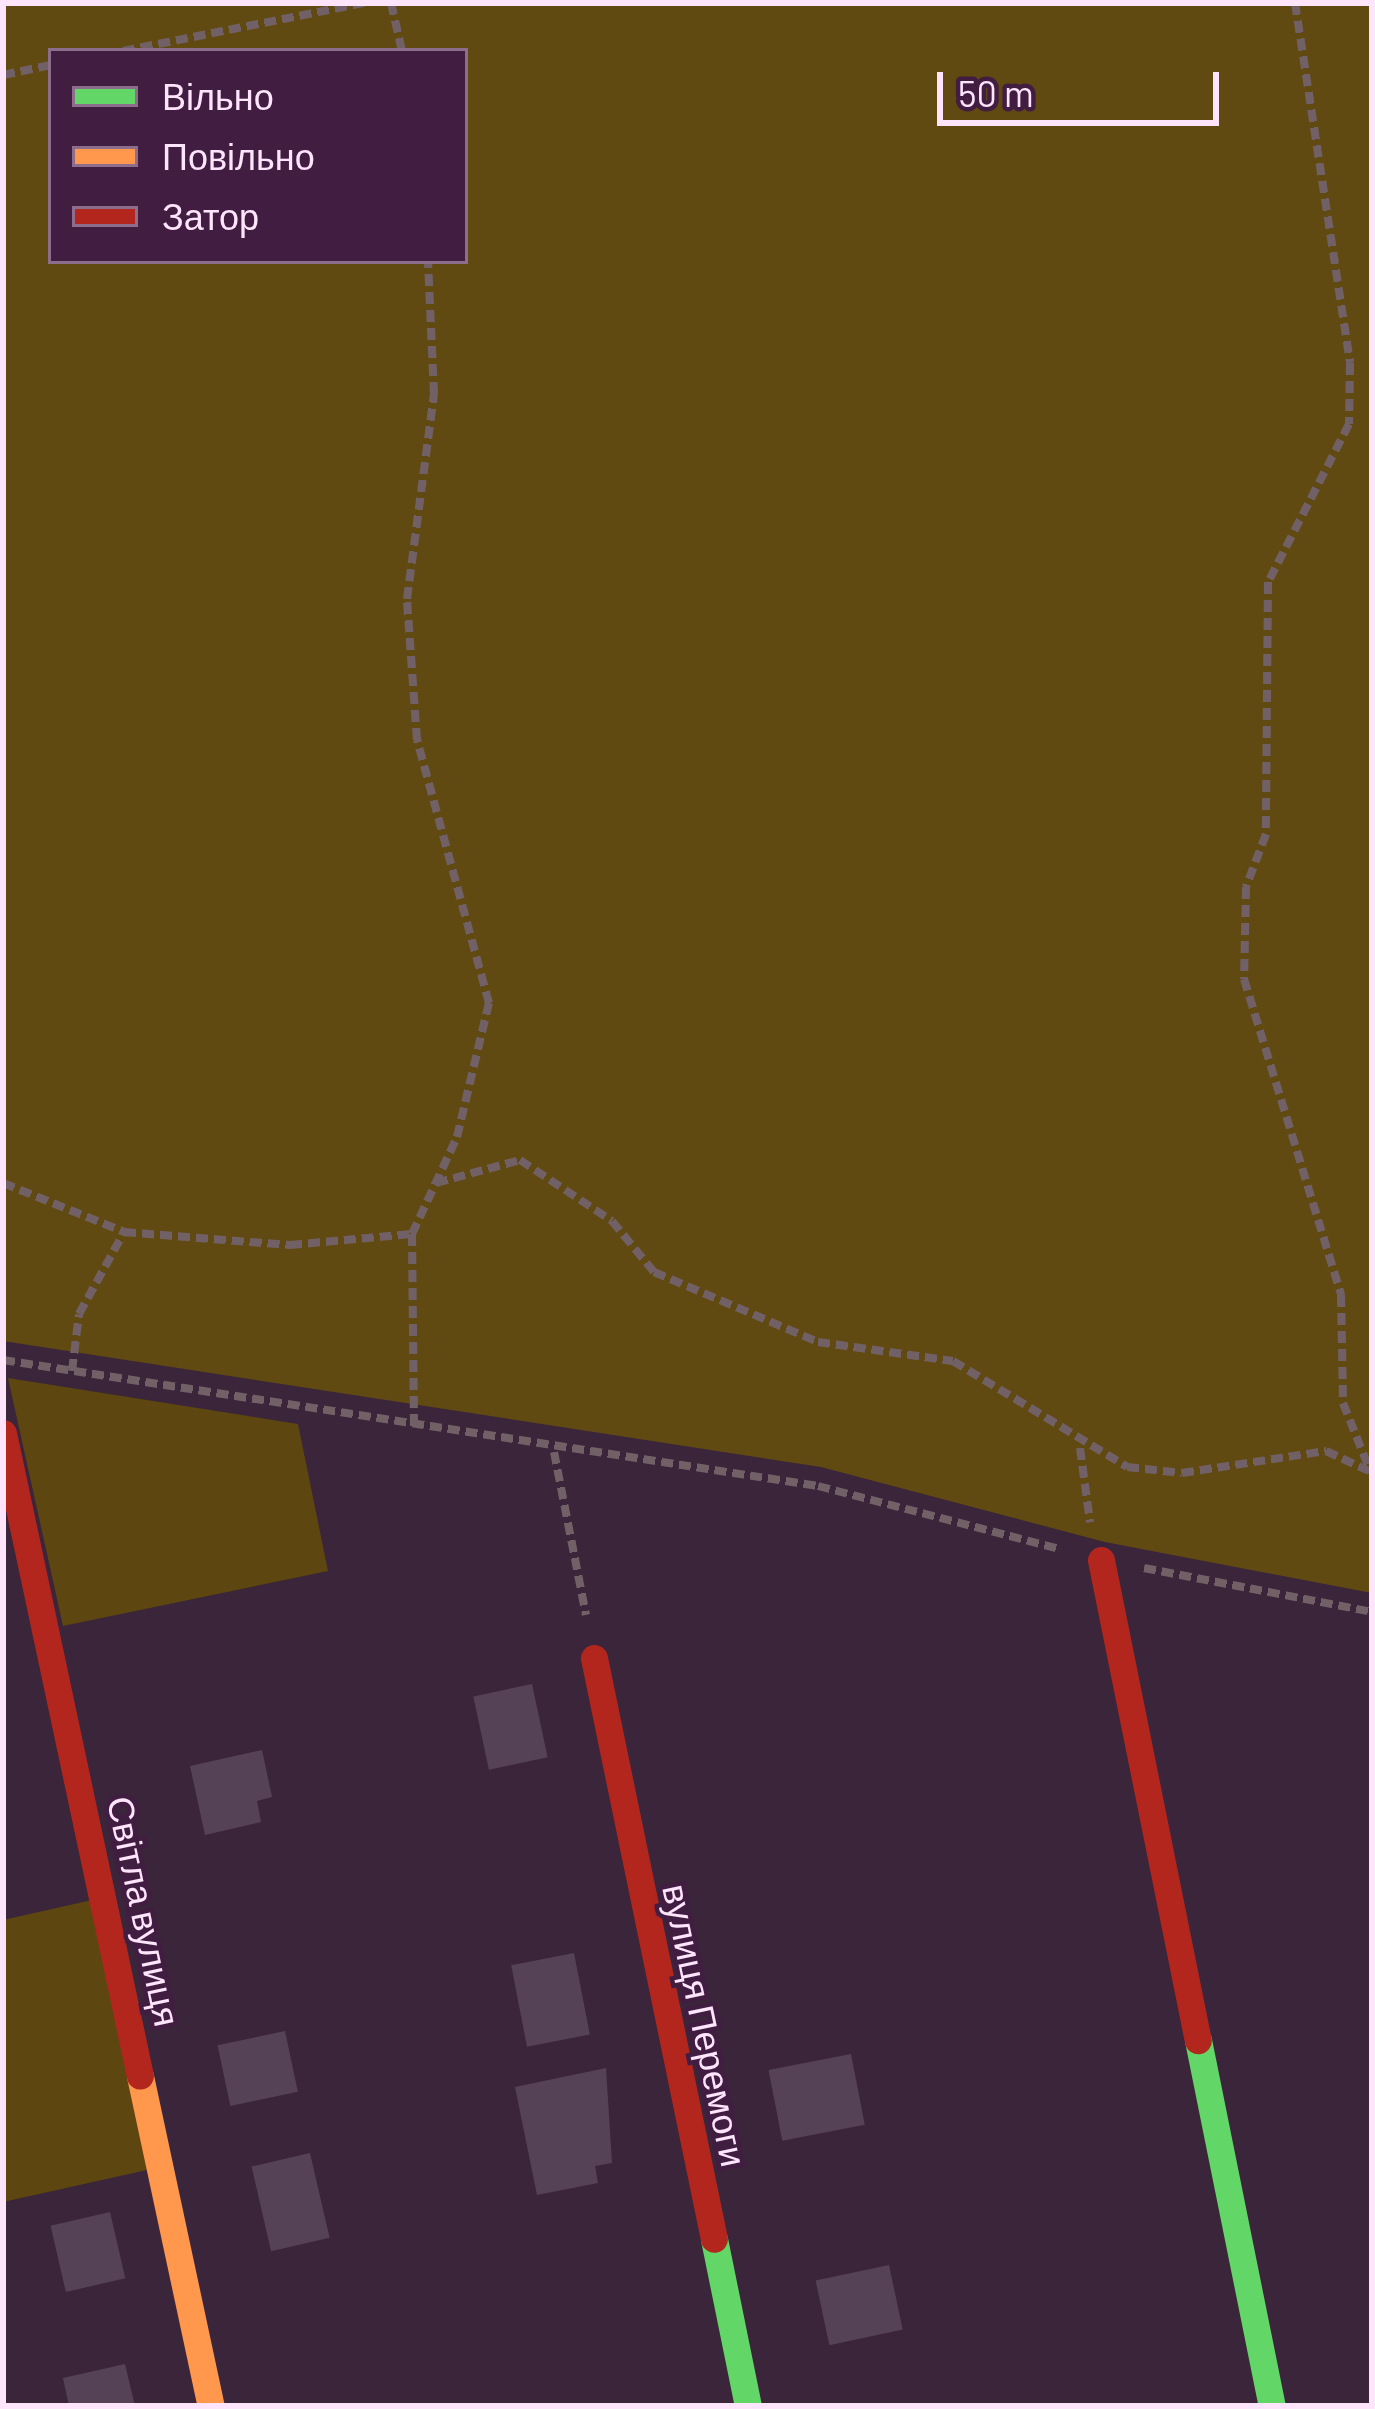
<!DOCTYPE html>
<meta charset="utf-8">
<style>
body{margin:0}
#map{position:relative;width:1375px;height:2409px;overflow:hidden;background:#3a253a;font-family:Barlow,sans-serif}
div>[style]{position:absolute}
[style*='--x']{left:calc(var(--x)*1px);top:calc(var(--y)*1px);width:calc(var(--w)*1px);rotate:calc(var(--a)*1deg)}
.green>*{inset:0;background:#5d460f}
.forest>*{inset:0;background:#614a12}
.building>*{inset:0;background:#564256;transform-origin:0 0}
.path>*{height:8px;margin-top:-4px;transform-origin:0;background:repeating-linear-gradient(90deg,#716166 0 12px,transparent 0 18px)}
.fast>*{height:27px;margin:-13.5px;padding:0 13.5px;transform-origin:13.5px;border-radius:13.5px;background:#63d668}
.slow>*{height:27px;margin:-13.5px;padding:0 13.5px;transform-origin:13.5px;border-radius:13.5px;background:#ff974d}
.jam>*{height:27px;margin:-13.5px;padding:0 13.5px;transform-origin:13.5px;border-radius:13.5px;background:#b3261e}
span{translate:-50% -50%;white-space:nowrap;text-align:center;line-height:1.15;-webkit-text-stroke:9px #421d42;paint-order:stroke}
.street-label{font-size:36px;color:#fee5fc}
.frame{position:absolute;inset:0;border:6px solid #fee5fc;pointer-events:none}
.legend{position:absolute;left:48px;top:48px;width:420px;height:216px;box-sizing:border-box;background:#421d42;border:3px solid #8d6d8c;margin:0;padding:15px 21px;list-style:none;font-size:36px;color:#fee5fc}
.legend li{display:flex;align-items:center;gap:24px;height:60px}
.legend b{width:60px;border:3px solid #8d6d8c}
.scale{position:absolute;left:937px;top:72px;width:282px;height:54px;box-sizing:border-box;border:6px solid #fee5fc;border-top:0;padding-left:15px;font-size:36px;line-height:42px;white-space:nowrap;color:#fee5fc;-webkit-text-stroke:9px #421d42;paint-order:stroke}
</style>
<div id="map">
<div class="green">
<i style="clip-path:polygon(8px 1378px,298px 1424px,328px 1571px,63px 1626px)"></i>
<i style="clip-path:polygon(92px 1900px,147px 2170px,3px 2202px,3px 1920px)"></i>
</div>
<div class="forest">
<i style="clip-path:polygon(evenodd,3px 3px,1372px 3px,1372px 1593px,1105px 1542px,821px 1467px,3px 1341px,3px 3px,51px 51px,465px 51px,465px 261px,51px 261px,51px 51px)"></i>
</div>
<div class="building">
<i style="left:532px;top:1684px;width:75px;height:60px;rotate:78deg"></i>
<i style="clip-path:polygon(262px 1750px,272px 1797px,257px 1801px,261px 1822px,205px 1835px,190px 1766px)"></i>
<i style="left:574px;top:1953px;width:83px;height:64px;rotate:79deg"></i>
<i style="left:285px;top:2031px;width:62px;height:69px;rotate:78deg"></i>
<i style="left:851px;top:2054px;width:72px;height:84px;rotate:79deg"></i>
<i style="clip-path:polygon(606px 2068px,612px 2163px,595px 2166px,598px 2183px,537px 2195px,515px 2087px)"></i>
<i style="left:310px;top:2153px;width:87px;height:60px;rotate:77deg"></i>
<i style="left:110px;top:2212px;width:68px;height:61px;rotate:77deg"></i>
<i style="left:889px;top:2265px;width:66px;height:75px;rotate:78deg"></i>
<i style="clip-path:polygon(125px 2364px,135px 2406px,69px 2406px,63px 2378px)"></i>
</div>
<div class="path">
<i style="--x:391;--y:3;--w:49;--a:77.1"></i>
<i style="--x:1295;--y:3;--w:364;--a:81.3"></i>
<i style="--x:1350;--y:363;--w:61;--a:90.9"></i>
<i style="--x:1349;--y:424;--w:178;--a:117.1"></i>
<i style="--x:1268;--y:582;--w:252;--a:90.5"></i>
<i style="--x:1266;--y:834;--w:57;--a:110.7"></i>
<i style="--x:1246;--y:887;--w:92;--a:91.2"></i>
<i style="--x:1244;--y:979;--w:331;--a:72.9"></i>
<i style="--x:1341;--y:1295;--w:108;--a:88.9"></i>
<i style="--x:1343;--y:1403;--w:75;--a:68.2"></i>
<i style="--x:123;--y:51;--w:246;--a:-11.3"></i>
<i style="--x:3;--y:75;--w:49;--a:-11.8"></i>
<i style="--x:3;--y:1183;--w:131;--a:22"></i>
<i style="--x:124;--y:1232;--w:167;--a:4.5"></i>
<i style="--x:290;--y:1245;--w:122;--a:-5.2"></i>
<i style="--x:436;--y:1183;--w:87;--a:-15.3"></i>
<i style="--x:520;--y:1160;--w:110;--a:33.5"></i>
<i style="--x:612;--y:1221;--w:66;--a:50.5"></i>
<i style="--x:654;--y:1272;--w:178;--a:23.1"></i>
<i style="--x:818;--y:1342;--w:136;--a:8"></i>
<i style="--x:953;--y:1361;--w:204;--a:31.3"></i>
<i style="--x:1127;--y:1467;--w:55;--a:6.2"></i>
<i style="--x:1182;--y:1473;--w:146;--a:-8.7"></i>
<i style="--x:1326;--y:1451;--w:47;--a:24.9"></i>
<i style="--x:3;--y:1360;--w:825;--a:8.79"></i>
<i style="--x:818;--y:1486;--w:249;--a:14.6"></i>
<i style="--x:72;--y:1371;--w:57;--a:-83"></i>
<i style="--x:79;--y:1314;--w:94;--a:-61.2"></i>
<i style="--x:414;--y:1426;--w:192;--a:-90.6"></i>
<i style="--x:412;--y:1234;--w:107;--a:-65.1"></i>
<i style="--x:457;--y:1137;--w:138;--a:-76.6"></i>
<i style="--x:489;--y:1003;--w:273;--a:-105.3"></i>
<i style="--x:417;--y:740;--w:141;--a:-94.1"></i>
<i style="--x:407;--y:599;--w:207;--a:-82.5"></i>
<i style="--x:434;--y:394;--w:133;--a:-92.6"></i>
<i style="--x:1080;--y:1448;--w:75;--a:82.3"></i>
<i style="--x:554;--y:1452;--w:166;--a:78.9"></i>
<i style="--x:1144;--y:1568;--w:232;--a:10.9"></i>
</div>
<div class="fast">
<i style="--x:1198;--y:2040;--w:373;--a:78.6"></i>
<i style="--x:714;--y:2239;--w:170;--a:78.5"></i>
</div>
<div class="slow">
<i style="--x:140;--y:2076;--w:338;--a:77.9"></i>
</div>
<div class="jam">
<i style="--x:3;--y:1433;--w:657;--a:77.97"></i>
<i style="--x:1101;--y:1560;--w:490;--a:78.6"></i>
<i style="--x:594;--y:1658;--w:593;--a:78.33"></i>
</div>
<div class="street-label">
<span style="left:145px;top:1911px;rotate:78deg">Світла вулиця</span>
<span style="left:706px;top:2025px;rotate:78deg">вулиця Перемоги</span>
</div>
<div class="frame"></div>
<ul class="legend">
<li><b style="height:15px;background:#63d668"></b>Вільно</li>
<li><b style="height:15px;background:#ff974d"></b>Повільно</li>
<li><b style="height:15px;background:#b3261e"></b>Затор</li>
</ul>
<div class="scale">50 m</div>
</div>
